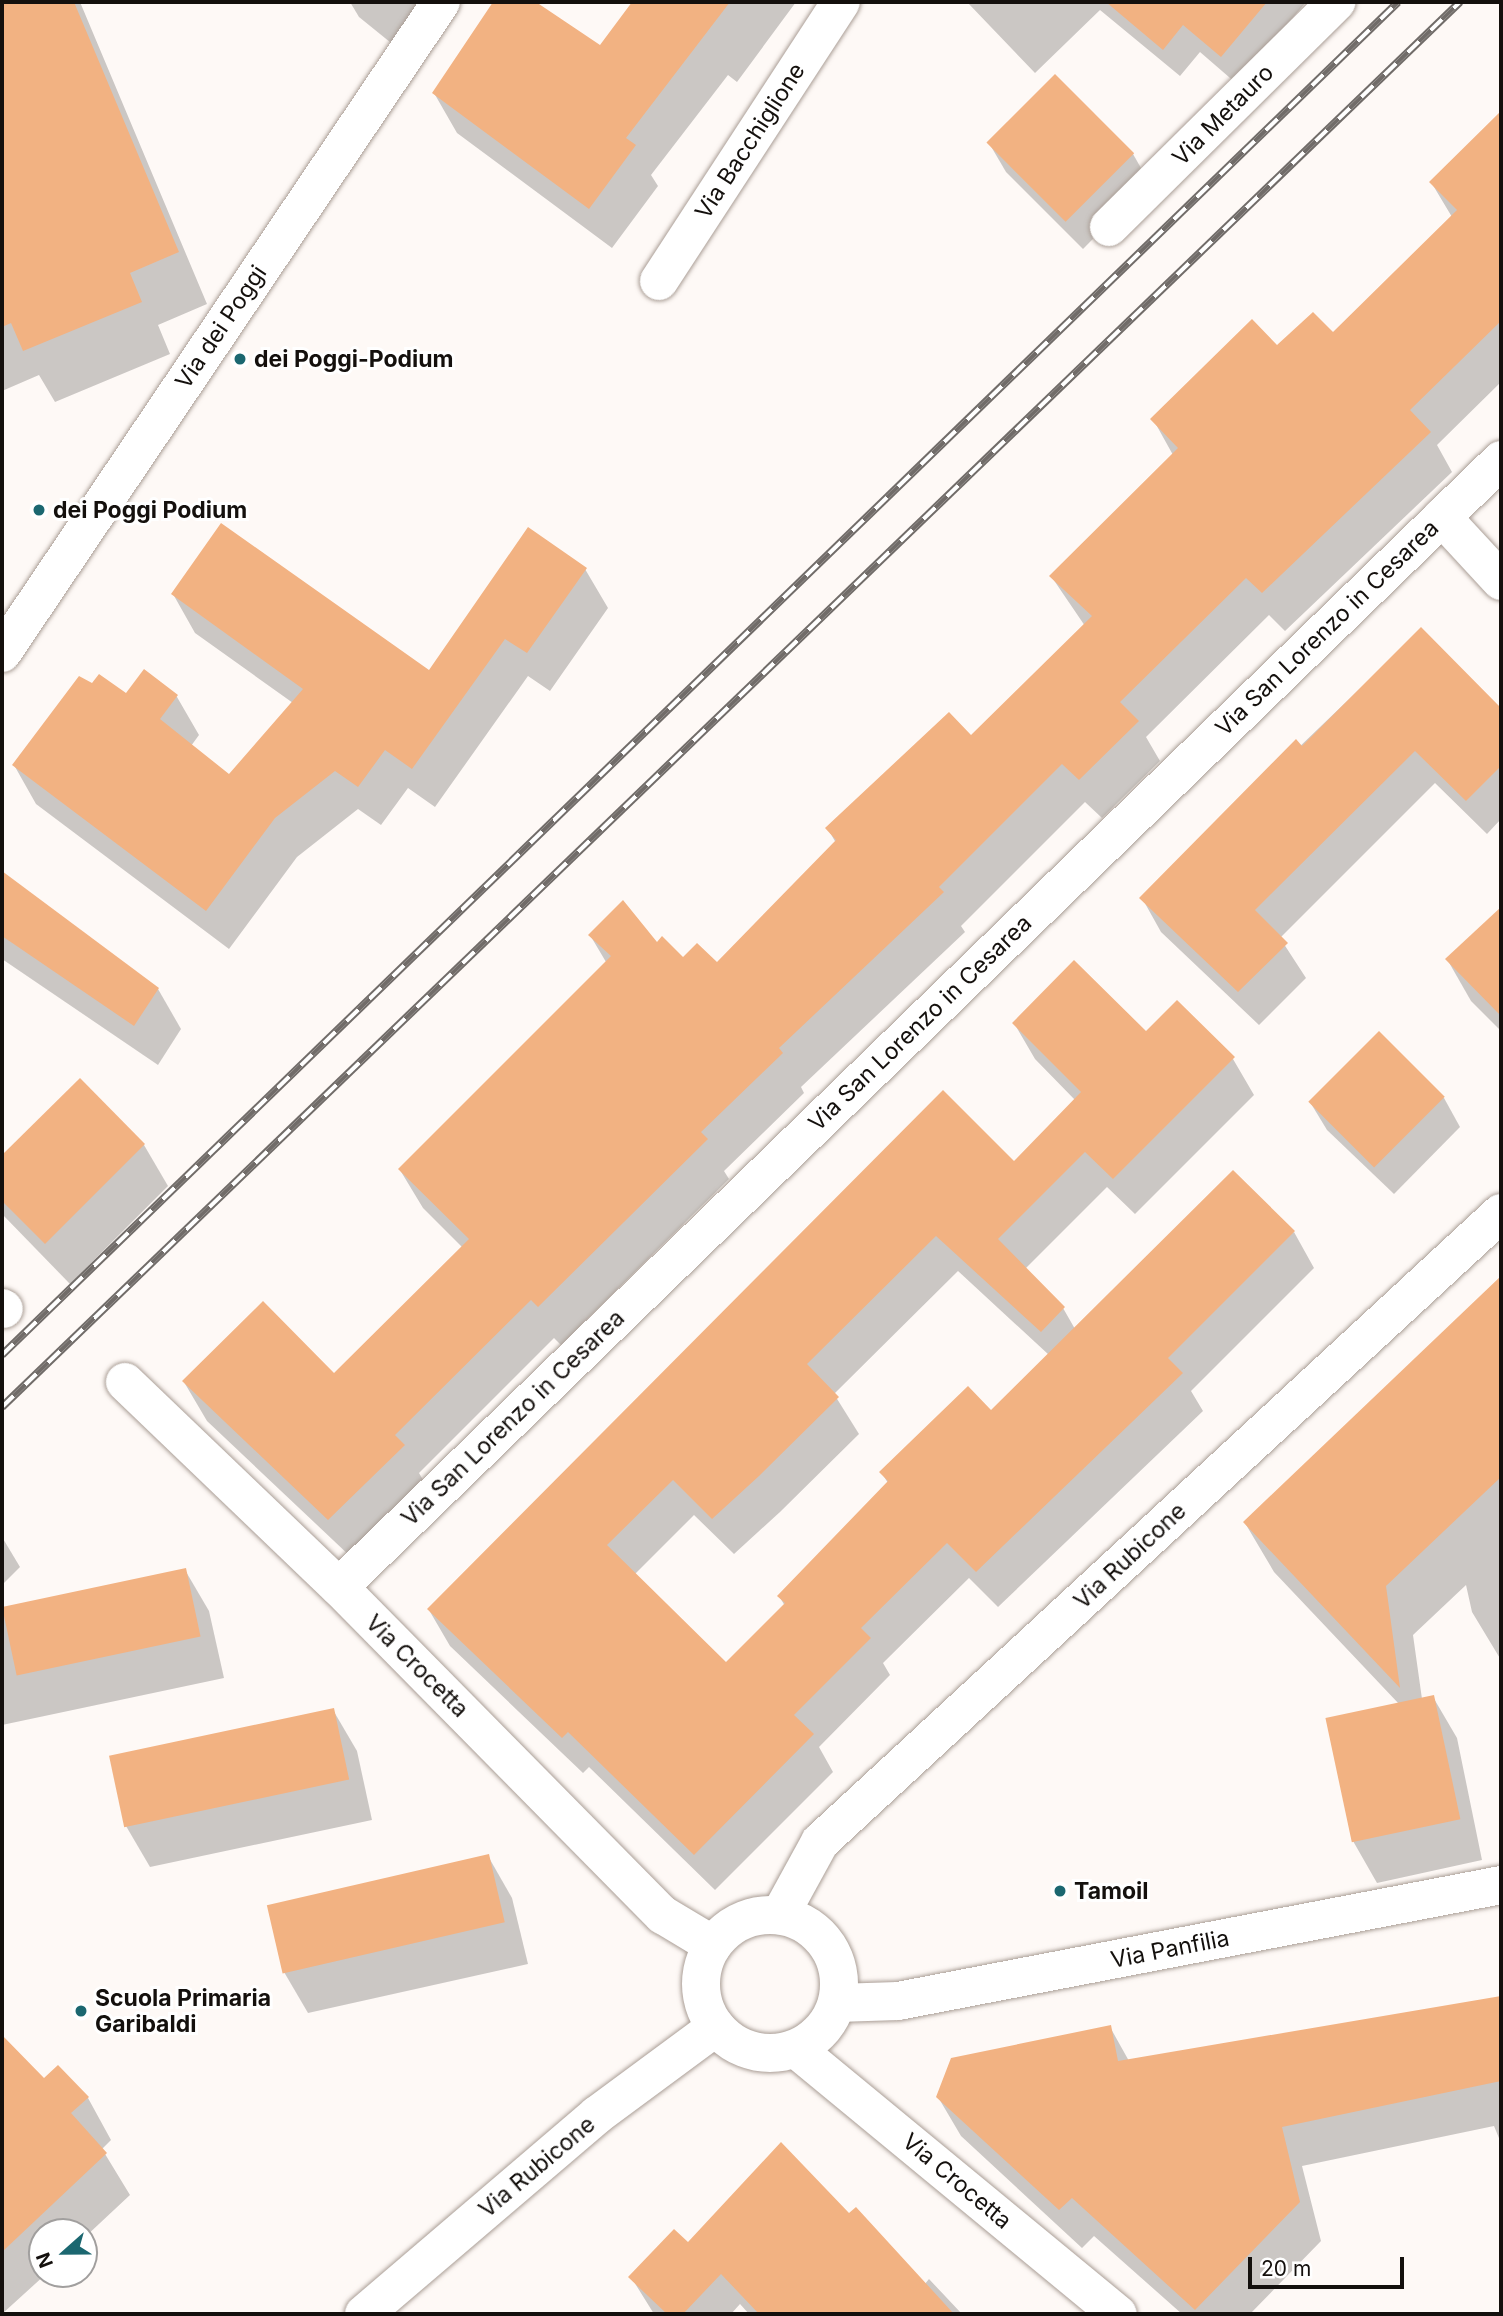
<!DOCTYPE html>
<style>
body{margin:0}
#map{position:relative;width:1503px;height:2316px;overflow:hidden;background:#fef9f6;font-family:Inter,sans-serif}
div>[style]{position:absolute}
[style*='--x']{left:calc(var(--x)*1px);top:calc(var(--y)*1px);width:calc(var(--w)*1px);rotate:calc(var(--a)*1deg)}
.shadow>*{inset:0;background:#0003}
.building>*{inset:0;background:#f2b282;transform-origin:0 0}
.roads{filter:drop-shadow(0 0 2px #aa9e96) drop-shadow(0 0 2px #aa9e96)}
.minor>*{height:38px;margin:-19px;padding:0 19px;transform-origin:19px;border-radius:19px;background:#fff}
.tertiary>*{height:38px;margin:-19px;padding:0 19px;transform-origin:19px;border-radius:19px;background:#fff}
.tertiary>.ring{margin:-19px;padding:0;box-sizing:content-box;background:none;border:38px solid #fff;border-radius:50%}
.rail>*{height:8px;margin-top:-4px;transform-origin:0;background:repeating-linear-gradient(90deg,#fff 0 16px,#716c69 0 32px);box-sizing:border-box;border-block:2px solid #716c69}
.dots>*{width:19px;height:19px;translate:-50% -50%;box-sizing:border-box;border:4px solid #fff;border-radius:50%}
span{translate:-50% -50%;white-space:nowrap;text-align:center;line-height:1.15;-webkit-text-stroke:6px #fff;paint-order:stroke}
.street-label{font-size:23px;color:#14100d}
.poi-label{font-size:23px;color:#14100d;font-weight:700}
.left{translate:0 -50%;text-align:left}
.frame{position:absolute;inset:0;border:4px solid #14100d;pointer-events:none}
.north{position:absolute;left:28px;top:2218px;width:70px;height:70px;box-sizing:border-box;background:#fff;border:2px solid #a19f9e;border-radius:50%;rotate:249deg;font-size:19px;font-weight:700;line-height:28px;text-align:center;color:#14100d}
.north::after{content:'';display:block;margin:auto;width:24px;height:32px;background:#1b6770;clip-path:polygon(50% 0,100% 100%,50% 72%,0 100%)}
.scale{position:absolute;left:1248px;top:2257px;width:156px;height:32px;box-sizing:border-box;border:4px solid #14100d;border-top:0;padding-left:9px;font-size:21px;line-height:24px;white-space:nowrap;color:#14100d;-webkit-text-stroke:5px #fff;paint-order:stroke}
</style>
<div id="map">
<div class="shadow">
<i style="clip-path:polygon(2px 2px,80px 2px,207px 304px,158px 325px,170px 354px,55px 402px,39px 375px,2px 391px)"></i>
<i style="clip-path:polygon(350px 2px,433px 2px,401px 51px,359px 17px)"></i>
<i style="clip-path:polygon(495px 2px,533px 2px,600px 48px,634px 2px,796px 2px,737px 82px,728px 75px,651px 175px,658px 186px,612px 248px,457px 133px,434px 93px)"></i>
<i style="clip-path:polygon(967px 2px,1306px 2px,1237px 84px,1200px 52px,1180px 76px,1100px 10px,1035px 73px)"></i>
<i style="clip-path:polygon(1498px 116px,1501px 382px,1437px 445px,1452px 472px,1285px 631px,1269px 615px,1146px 737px,1160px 761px,1102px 818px,1085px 802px,961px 926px,965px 932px,801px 1087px,804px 1093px,724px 1171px,729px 1179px,561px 1345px,554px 1338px,419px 1473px,426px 1485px,352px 1558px,207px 1421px,184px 1382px,334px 1375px,463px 1248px,423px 1208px,400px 1170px,606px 962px,590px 935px,656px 944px,683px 959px,717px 965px,836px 843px,828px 829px,971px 737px,1085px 626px,1051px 576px,1173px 455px,1153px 419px,1277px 347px,1333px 334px,1452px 217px,1431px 182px)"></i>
<i style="clip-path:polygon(989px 143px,1133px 154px,1149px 182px,1083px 249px,1006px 172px)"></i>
<i style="clip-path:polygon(585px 569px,608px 608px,550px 691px,528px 676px,435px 807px,408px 788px,381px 825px,358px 809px,297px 857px,229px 949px,36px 804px,14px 765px,93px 686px,126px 695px,144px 671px,177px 697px,199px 735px,191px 746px,229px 777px,293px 703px,195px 633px,173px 594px,430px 672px)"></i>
<i style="clip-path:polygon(1421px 630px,1501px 710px,1501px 819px,1487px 834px,1435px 783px,1280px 938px,1306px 978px,1259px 1025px,1161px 932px,1142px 898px)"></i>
<i style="clip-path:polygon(2px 876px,158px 989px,181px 1029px,158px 1065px,2px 959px)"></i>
<i style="clip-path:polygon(1501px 909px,1501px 1031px,1471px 1001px,1447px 959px)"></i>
<i style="clip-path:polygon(evenodd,1014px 1023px,1146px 1033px,1233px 1059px,1254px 1095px,1135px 1214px,1107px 1187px,1025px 1269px,1063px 1308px,1075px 1329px,1294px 1232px,1314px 1268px,1191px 1391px,1203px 1411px,998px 1607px,969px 1578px,883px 1663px,890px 1675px,819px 1747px,833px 1772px,715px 1890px,589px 1767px,583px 1773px,450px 1646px,429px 1610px,1014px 1163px,1075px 1100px,1035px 1059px,1014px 1023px,958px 1271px,1049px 1355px,991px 1413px,881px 1472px,888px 1483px,779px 1596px,785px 1606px,726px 1665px,635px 1574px,694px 1515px,734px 1554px,780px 1512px,859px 1434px,834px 1394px,958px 1271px)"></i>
<i style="clip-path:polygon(80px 1081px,144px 1145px,168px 1186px,70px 1284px,2px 1214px,2px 1158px)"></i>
<i style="clip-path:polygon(1444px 1098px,1460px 1127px,1394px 1194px,1327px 1130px,1310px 1102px)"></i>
<i style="clip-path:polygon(1501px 1279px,1501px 1660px,1472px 1612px,1466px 1585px,1413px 1635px,1422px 1699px,1433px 1697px,1457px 1738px,1482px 1860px,1377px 1883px,1353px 1841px,1399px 1704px,1274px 1572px,1245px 1523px)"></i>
<i style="clip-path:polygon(2px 1537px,20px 1567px,2px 1585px)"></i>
<i style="clip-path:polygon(185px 1570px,209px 1611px,224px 1678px,2px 1725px,2px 1609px)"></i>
<i style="clip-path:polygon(333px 1710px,357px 1751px,372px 1820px,150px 1867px,126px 1826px)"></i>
<i style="clip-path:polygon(488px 1856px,512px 1898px,528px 1964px,308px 2013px,284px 1972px)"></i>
<i style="clip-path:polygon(1501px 1998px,1501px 2143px,1494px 2126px,1302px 2166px,1321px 2241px,1250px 2314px,1182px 2314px,1094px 2236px,1082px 2248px,961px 2136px,938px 2097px,1110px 2027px,1129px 2061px)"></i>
<i style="clip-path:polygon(4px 2039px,44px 2081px,58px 2067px,88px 2098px,111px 2140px,102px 2149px,130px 2195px,84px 2238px,84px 2232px,42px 2232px,42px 2274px,46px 2274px,2px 2314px)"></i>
<i style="clip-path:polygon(849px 2215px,924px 2285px,929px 2279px,962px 2314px,749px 2314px,740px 2304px,731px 2314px,654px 2314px,631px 2277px,688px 2244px)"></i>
</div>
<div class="building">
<i style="clip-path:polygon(2px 2px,74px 2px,179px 252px,130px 273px,142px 302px,23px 351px,11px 323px,2px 327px)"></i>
<i style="clip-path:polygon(493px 2px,536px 2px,600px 45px,632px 2px,730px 2px,626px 138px,636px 145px,589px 209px,432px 93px)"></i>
<i style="clip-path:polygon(1106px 2px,1267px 2px,1221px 57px,1183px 25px,1163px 50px)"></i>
<i style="left:1055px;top:74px;width:112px;height:97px;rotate:45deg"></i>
<i style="clip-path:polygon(1501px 111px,1501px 321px,1410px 410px,1431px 432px,1262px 593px,1246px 578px,1120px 702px,1139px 721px,1079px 780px,1062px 764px,939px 887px,944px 892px,779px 1048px,783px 1053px,701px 1132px,708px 1139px,538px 1307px,531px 1300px,395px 1435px,405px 1445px,328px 1520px,182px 1381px,263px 1301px,334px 1373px,469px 1239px,398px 1169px,611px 956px,588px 935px,623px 900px,657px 942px,662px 936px,683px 957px,697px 943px,717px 962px,836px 840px,825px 828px,949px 712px,971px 735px,1092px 616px,1049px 576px,1178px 448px,1150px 419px,1252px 319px,1277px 345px,1313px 312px,1333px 332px,1457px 210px,1429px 182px)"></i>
<i style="clip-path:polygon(221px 523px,429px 670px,528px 527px,587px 568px,527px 653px,505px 639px,412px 769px,385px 750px,358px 787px,335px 771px,275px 818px,206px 911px,12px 765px,79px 676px,92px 683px,99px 674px,126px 693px,144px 669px,178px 695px,160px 719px,229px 774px,303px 689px,171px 594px)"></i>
<i style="clip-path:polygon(1421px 627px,1501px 708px,1501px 766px,1466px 801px,1415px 751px,1255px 910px,1288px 943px,1238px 992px,1139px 898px,1296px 739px,1302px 746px)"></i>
<i style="clip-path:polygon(2px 871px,159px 988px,134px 1026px,2px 936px)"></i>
<i style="clip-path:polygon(1501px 907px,1501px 1016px,1445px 959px)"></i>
<i style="clip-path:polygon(1074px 960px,1146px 1031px,1177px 1000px,1235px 1057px,1113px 1179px,1085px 1152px,998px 1239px,1065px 1307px,1041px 1332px,936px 1236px,807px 1364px,839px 1397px,759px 1476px,712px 1519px,673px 1480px,607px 1545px,726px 1662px,785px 1603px,777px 1596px,888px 1481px,879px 1472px,968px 1386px,991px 1410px,1233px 1170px,1295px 1231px,1168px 1358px,1183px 1373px,976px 1572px,947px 1543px,861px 1628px,871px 1638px,794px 1715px,814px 1734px,694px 1855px,568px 1732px,562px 1738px,427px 1609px,943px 1090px,1014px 1161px,1081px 1092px,1012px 1023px)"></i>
<i style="left:1379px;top:1031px;width:93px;height:100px;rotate:45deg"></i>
<i style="clip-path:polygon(80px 1078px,145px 1144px,45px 1244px,2px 1201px,2px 1155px)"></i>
<i style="clip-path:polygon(1501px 1276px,1501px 1477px,1386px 1586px,1400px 1688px,1243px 1522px)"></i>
<i style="left:186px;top:1568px;width:70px;height:188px;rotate:78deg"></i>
<i style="left:1434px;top:1695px;width:127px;height:111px;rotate:78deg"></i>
<i style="left:334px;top:1708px;width:73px;height:230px;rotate:78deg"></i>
<i style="left:489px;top:1854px;width:70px;height:228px;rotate:77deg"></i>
<i style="clip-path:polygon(1501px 1996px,1501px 2081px,1282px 2127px,1300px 2202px,1195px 2310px,1072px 2198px,1059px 2210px,936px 2097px,951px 2058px,1111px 2025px,1118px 2061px)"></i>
<i style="clip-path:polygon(2px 2035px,44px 2078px,58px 2065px,89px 2097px,71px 2113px,107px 2153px,2px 2252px)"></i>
<i style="clip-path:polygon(781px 2142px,849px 2213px,856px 2207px,954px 2314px,759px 2314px,721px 2274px,683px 2314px,667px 2314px,628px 2277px,674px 2229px,688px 2242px)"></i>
</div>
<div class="roads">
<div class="minor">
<i style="--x:1109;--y:227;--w:320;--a:-44.7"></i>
<i style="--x:659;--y:281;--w:333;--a:-56.9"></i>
<i style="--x:1442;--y:517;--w:87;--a:47.3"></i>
<i style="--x:2;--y:653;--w:785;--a:-56.01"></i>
<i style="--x:2;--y:1308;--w:2;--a:27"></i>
<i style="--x:125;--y:1382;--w:296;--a:43.8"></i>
<i style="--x:339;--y:1587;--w:461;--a:45.4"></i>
<i style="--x:663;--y:1915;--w:58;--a:31"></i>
<i style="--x:339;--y:1587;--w:1619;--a:-44.12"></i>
<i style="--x:780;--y:1915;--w:83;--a:-61.3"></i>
<i style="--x:820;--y:1842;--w:927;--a:-42.73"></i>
<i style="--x:796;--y:2049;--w:417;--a:39.5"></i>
</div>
<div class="tertiary">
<i class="ring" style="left:701px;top:1915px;width:100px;height:100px"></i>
<i style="--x:837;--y:2003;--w:61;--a:-1.9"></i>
<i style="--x:898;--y:2001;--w:614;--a:-10.89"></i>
<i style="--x:364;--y:2314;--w:306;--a:-40.5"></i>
<i style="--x:597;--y:2115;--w:148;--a:-36.5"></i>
</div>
</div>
<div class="rail">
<i style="--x:2;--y:1355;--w:1944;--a:-44.1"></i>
<i style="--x:2;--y:1407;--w:2025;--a:-43.94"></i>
</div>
<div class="dots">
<i style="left:240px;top:359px;background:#1b6770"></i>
<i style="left:39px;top:510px;background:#1b6770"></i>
<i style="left:1060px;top:1891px;background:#1b6770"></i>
<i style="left:81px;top:2011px;background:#1b6770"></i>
</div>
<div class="street-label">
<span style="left:1223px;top:115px;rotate:-45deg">Via Metauro</span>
<span style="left:750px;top:141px;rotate:-57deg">Via Bacchiglione</span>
<span style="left:221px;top:327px;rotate:-56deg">Via dei Poggi</span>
<span style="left:1327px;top:628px;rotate:-44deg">Via San Lorenzo in Cesarea</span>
<span style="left:920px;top:1023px;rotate:-44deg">Via San Lorenzo in Cesarea</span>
<span style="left:513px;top:1418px;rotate:-44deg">Via San Lorenzo in Cesarea</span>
<span style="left:1130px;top:1556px;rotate:-43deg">Via Rubicone</span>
<span style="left:417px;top:1666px;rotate:45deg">Via Crocetta</span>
<span style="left:1170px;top:1949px;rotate:-11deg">Via Panfilia</span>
<span style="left:537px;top:2167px;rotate:-40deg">Via Rubicone</span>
<span style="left:957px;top:2181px;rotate:40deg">Via Crocetta</span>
</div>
<div class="poi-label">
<span class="left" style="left:254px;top:359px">dei Poggi-Podium</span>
<span class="left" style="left:53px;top:510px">dei Poggi Podium</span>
<span class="left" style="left:1074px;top:1891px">Tamoil</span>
<span class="left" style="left:95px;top:2011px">Scuola Primaria<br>Garibaldi</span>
</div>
<div class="frame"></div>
<div class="north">N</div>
<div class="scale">20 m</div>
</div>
